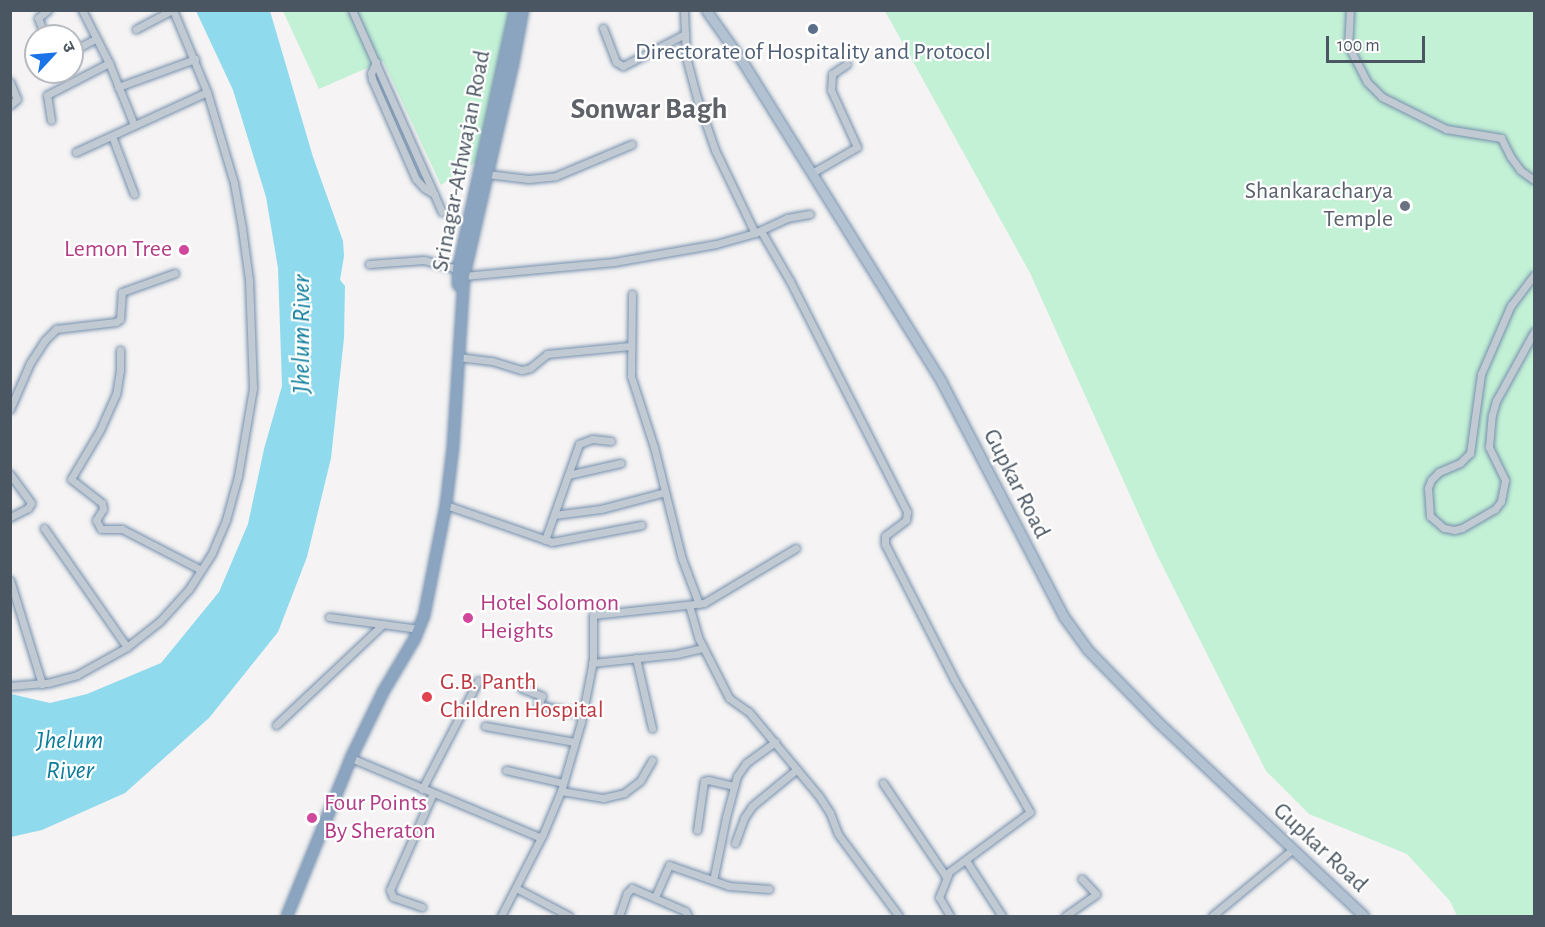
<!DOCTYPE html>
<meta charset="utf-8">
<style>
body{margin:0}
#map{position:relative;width:1545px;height:927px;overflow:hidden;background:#f5f3f3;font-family:"Alegreya Sans","Noto Sans Devanagari",sans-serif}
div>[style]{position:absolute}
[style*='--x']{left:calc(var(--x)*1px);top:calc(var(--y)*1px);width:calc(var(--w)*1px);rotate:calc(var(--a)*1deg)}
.green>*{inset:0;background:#c3f1d5}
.water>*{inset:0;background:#90daee}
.roads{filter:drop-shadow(0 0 2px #7690ad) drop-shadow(0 0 2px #7690ad)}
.minor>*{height:7px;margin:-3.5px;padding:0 3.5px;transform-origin:3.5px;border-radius:3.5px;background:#c1cad2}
.major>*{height:9px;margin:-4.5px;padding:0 4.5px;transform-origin:4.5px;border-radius:4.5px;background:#b3c2d1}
.highway>*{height:10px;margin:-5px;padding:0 5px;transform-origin:5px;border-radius:5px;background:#8ba5c1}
.dots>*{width:16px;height:16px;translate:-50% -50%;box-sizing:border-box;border:3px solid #fff;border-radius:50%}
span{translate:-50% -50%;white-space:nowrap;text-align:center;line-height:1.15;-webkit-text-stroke:4.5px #fff;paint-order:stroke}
.service-label{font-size:24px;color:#4e5e75}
.street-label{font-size:24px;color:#4a5661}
.worship-label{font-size:24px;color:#5b616d}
.right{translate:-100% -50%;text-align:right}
.hotel-label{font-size:24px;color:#b23c85}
.left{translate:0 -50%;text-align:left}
.health-label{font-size:24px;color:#be3a42}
.water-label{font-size:26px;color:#0c7c9b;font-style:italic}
.district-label{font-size:30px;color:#5f6368;font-weight:700}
.frame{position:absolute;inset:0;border:12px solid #4a5661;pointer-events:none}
.north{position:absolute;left:24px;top:24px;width:60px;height:60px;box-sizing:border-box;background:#fff;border:2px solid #b7bbc0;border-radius:50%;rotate:64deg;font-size:16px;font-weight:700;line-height:24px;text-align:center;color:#4a5661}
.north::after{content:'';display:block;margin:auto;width:21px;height:27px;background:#1a73e8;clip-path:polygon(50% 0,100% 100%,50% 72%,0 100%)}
.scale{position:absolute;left:1326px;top:36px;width:99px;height:27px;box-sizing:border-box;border:3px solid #4a5661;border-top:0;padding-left:8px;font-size:18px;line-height:21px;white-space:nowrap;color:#4a5661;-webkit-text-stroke:4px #fff;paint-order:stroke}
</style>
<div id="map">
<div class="green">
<i style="clip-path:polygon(283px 11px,510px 11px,476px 162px,441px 185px,383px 61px,319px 89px)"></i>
<i style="clip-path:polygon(885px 11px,1534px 11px,1534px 916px,1457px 916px,1450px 901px,1407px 854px,1309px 814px,1266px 771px,1157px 555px,1030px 273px)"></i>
</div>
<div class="water">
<i style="clip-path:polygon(196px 11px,270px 11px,313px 157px,343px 241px,344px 256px,340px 280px,345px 286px,344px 338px,331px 458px,307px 557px,278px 632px,209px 718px,125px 793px,42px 830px,11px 837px,11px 694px,50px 703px,87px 694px,161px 663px,219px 592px,248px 524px,264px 449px,282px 386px,278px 268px,266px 197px,233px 90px)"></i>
</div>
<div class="roads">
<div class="minor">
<i style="--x:82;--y:10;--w:59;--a:63"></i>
<i style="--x:109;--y:63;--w:67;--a:68"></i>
<i style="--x:352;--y:10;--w:221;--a:66"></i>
<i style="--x:684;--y:10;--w:47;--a:87.6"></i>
<i style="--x:686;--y:57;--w:42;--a:75"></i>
<i style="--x:697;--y:98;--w:55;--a:70.9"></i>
<i style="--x:715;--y:150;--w:92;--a:64.3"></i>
<i style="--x:1350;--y:10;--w:35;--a:93"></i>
<i style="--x:1348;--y:45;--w:42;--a:62.8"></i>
<i style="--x:1367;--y:82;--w:21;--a:45"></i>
<i style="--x:1382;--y:97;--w:72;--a:26.6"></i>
<i style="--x:1446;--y:129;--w:56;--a:9.3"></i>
<i style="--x:1501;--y:138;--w:20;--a:63"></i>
<i style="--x:1510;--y:156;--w:17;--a:54"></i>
<i style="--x:1520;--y:170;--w:17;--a:36"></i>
<i style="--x:603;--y:28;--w:36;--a:69"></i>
<i style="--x:616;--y:62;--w:8;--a:30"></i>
<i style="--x:623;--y:66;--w:70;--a:-27.3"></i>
<i style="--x:136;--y:29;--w:41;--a:-27.8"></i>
<i style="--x:45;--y:36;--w:19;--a:-111"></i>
<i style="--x:38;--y:18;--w:13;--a:-39"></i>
<i style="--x:72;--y:51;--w:27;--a:-27"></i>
<i style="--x:376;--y:62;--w:12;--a:114"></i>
<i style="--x:371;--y:73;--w:6;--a:81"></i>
<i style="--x:372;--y:79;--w:109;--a:66.3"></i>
<i style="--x:416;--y:179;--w:12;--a:48"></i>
<i style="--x:424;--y:188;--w:12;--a:31"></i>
<i style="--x:10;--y:82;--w:18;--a:68"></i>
<i style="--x:17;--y:99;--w:9;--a:139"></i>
<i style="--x:118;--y:87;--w:82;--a:-20"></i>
<i style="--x:51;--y:120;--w:25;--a:-99"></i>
<i style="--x:47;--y:95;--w:70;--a:-27.3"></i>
<i style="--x:112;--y:136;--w:62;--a:69.2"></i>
<i style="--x:76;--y:152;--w:144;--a:-24.6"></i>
<i style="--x:812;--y:173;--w:52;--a:-30"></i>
<i style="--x:857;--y:147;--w:63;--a:-114.5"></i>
<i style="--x:831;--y:90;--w:16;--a:-86"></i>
<i style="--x:832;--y:74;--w:18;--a:-34"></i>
<i style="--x:487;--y:174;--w:42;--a:6.8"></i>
<i style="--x:529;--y:179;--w:27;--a:-6"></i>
<i style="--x:556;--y:176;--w:82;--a:-22.8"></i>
<i style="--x:761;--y:231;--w:58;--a:59.9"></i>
<i style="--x:790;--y:281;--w:259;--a:63.1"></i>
<i style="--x:907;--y:512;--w:8;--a:97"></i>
<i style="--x:906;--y:520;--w:26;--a:143"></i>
<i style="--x:885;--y:536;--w:8;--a:90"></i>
<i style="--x:885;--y:544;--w:152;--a:62.9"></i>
<i style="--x:954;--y:679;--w:153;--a:60.3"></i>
<i style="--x:1030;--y:812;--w:106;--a:143.5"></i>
<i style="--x:945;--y:875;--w:111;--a:-124"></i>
<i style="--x:369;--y:264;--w:55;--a:-4.2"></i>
<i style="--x:424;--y:260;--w:35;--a:15"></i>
<i style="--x:1534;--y:275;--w:38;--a:127"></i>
<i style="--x:1511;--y:305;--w:75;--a:113.5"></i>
<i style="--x:1481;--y:374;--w:80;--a:97.9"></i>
<i style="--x:1470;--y:453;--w:14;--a:135"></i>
<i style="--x:1460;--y:463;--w:23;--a:157"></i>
<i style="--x:1439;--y:472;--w:11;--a:135"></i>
<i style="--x:1431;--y:480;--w:9;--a:111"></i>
<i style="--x:1428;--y:488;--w:28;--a:86"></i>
<i style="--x:1430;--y:516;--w:18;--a:41"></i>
<i style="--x:1444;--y:528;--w:10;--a:11"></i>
<i style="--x:1454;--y:530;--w:8;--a:-14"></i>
<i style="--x:1462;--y:528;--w:38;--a:-30"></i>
<i style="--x:1495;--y:509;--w:10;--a:-53"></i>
<i style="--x:1501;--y:501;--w:21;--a:-79"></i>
<i style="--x:1505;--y:480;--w:37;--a:-116"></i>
<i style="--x:1489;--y:447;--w:32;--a:-85"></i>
<i style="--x:1492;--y:415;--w:15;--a:-74"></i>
<i style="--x:1496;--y:401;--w:79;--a:-61.2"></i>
<i style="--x:464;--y:276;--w:151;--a:-5.3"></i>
<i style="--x:614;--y:262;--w:104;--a:-10"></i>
<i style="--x:716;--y:244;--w:41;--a:-15.8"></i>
<i style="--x:755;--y:233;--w:35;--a:-25"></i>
<i style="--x:787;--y:218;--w:23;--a:-10"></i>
<i style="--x:632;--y:294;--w:82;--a:90.7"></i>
<i style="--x:631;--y:376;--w:75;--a:72.1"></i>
<i style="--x:654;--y:447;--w:115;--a:76"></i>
<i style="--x:682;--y:559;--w:48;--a:69.3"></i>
<i style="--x:120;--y:350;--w:20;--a:90"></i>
<i style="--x:120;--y:370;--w:24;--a:99"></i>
<i style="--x:116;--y:394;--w:39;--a:114"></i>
<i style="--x:100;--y:430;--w:57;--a:120.6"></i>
<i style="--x:71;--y:479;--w:39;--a:38"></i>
<i style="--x:102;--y:503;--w:6;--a:81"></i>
<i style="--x:103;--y:509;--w:13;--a:122"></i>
<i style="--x:96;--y:520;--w:10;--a:61"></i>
<i style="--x:101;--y:529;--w:21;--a:0"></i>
<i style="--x:122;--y:529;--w:89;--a:27.4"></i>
<i style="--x:458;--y:357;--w:34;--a:7"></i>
<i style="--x:492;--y:361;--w:31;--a:17"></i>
<i style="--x:522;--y:370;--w:8;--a:-14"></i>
<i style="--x:530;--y:368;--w:22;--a:-39"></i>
<i style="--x:547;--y:354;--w:83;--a:-5.5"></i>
<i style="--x:10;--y:409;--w:50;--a:-66.5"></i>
<i style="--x:30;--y:363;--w:27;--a:-57"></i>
<i style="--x:45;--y:340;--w:16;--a:-45"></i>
<i style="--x:56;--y:329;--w:60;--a:-6.7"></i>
<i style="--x:116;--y:322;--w:5;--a:-37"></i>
<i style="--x:120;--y:319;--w:27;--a:-86"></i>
<i style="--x:122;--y:292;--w:56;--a:-19.7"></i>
<i style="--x:10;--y:474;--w:36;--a:54"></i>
<i style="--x:31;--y:503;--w:6;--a:121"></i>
<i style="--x:28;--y:508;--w:20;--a:153"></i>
<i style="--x:568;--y:475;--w:54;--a:-12.8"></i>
<i style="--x:446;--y:505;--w:112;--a:19.2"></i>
<i style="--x:552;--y:542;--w:91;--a:-10.8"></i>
<i style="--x:554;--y:515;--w:47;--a:-7.3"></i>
<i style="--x:601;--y:509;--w:66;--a:-14.9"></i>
<i style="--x:44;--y:528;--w:145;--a:55.1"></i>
<i style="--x:545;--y:540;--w:102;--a:-70.5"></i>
<i style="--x:579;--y:444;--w:14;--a:-21"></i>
<i style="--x:592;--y:439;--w:19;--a:6"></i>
<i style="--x:10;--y:580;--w:109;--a:72.9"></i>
<i style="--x:689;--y:605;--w:35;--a:74"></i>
<i style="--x:699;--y:639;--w:66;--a:63"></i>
<i style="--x:729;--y:698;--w:24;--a:35"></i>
<i style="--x:749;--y:712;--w:109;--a:50.2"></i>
<i style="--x:819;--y:796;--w:20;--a:57"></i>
<i style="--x:830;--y:813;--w:22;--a:69"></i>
<i style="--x:838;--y:834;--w:102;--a:53.4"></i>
<i style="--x:329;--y:617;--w:91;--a:7.6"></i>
<i style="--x:636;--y:658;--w:72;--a:77.1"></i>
<i style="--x:592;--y:663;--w:85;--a:-6"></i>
<i style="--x:677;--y:654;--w:27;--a:-13"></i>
<i style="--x:10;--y:686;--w:38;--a:-5"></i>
<i style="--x:48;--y:683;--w:30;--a:-15"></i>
<i style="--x:77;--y:675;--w:57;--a:-29.2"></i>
<i style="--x:127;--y:647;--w:42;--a:-38.2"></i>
<i style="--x:160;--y:621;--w:43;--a:-47.8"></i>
<i style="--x:189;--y:589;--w:43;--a:-57.4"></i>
<i style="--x:212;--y:553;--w:36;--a:-67"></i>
<i style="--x:226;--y:520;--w:46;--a:-74.7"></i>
<i style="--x:238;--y:476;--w:89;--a:-80.3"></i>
<i style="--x:253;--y:388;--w:108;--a:-92.1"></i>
<i style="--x:249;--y:280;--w:52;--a:-97.7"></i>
<i style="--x:242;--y:228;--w:46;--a:-100.1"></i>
<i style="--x:234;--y:183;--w:95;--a:-106.5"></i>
<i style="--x:207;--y:92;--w:89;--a:-112.5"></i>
<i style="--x:521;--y:688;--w:22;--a:21"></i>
<i style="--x:542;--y:696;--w:10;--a:114"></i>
<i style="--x:538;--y:705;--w:45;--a:11.6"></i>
<i style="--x:276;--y:725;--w:147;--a:-43.3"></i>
<i style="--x:485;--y:726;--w:91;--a:10.1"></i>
<i style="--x:351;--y:758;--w:206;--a:22.8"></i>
<i style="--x:506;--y:770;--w:58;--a:12.8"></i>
<i style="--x:422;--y:789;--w:122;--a:-62.6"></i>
<i style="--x:561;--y:791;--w:43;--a:9.5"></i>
<i style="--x:603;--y:798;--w:22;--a:-13"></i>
<i style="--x:624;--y:793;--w:20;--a:-37"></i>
<i style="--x:640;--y:781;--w:24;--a:-60"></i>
<i style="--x:697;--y:830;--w:49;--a:-81.9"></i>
<i style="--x:704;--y:781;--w:4;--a:-14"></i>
<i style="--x:708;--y:780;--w:27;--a:13"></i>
<i style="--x:735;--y:843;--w:27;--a:-70"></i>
<i style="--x:744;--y:818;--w:14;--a:-56"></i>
<i style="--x:752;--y:806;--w:58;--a:-39.4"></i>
<i style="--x:967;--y:862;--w:64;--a:57.1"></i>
<i style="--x:948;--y:875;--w:24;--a:112"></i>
<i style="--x:939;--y:897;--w:22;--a:60"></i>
<i style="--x:714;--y:876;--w:60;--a:-78.5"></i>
<i style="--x:726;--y:817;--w:42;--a:-75"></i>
<i style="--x:737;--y:776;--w:16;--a:-55"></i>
<i style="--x:746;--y:763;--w:36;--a:-36"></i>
<i style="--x:516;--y:888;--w:60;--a:27.8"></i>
<i style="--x:655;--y:897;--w:35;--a:-66"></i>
<i style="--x:669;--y:865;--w:64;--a:19.3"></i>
<i style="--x:729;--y:886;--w:40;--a:4.3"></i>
<i style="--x:422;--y:907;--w:31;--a:-161"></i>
<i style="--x:393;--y:897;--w:8;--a:-113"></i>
<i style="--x:390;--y:890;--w:106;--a:-66.1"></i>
<i style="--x:501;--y:916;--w:92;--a:-62.9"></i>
<i style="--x:543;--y:834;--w:47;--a:-67.3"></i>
<i style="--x:561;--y:791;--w:72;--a:-73.8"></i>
<i style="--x:581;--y:722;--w:62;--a:-78.9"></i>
<i style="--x:593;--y:661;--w:46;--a:-90"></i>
<i style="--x:593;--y:615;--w:112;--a:-6.2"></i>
<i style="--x:704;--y:603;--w:107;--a:-30.9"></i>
<i style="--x:619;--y:916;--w:24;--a:-71"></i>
<i style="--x:627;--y:893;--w:7;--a:-45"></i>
<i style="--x:632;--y:888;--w:58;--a:23.5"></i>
<i style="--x:685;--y:911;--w:6;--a:59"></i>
<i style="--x:1065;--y:916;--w:38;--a:-35"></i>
<i style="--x:1096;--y:894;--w:21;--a:-133"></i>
<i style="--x:1212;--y:916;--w:105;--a:-39.6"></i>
</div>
<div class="major">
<i style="--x:706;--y:10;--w:62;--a:54.8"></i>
<i style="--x:742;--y:61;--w:377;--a:58.1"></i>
<i style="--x:941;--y:381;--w:266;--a:62.5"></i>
<i style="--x:1064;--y:617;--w:39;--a:54"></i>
<i style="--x:1087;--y:649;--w:100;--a:45.8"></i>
<i style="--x:1157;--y:721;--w:284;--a:43.3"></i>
</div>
<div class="highway">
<i style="--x:458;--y:285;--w:16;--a:-90"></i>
<i style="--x:458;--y:269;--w:265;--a:-77.6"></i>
<i style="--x:287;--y:916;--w:170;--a:-67.9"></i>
<i style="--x:351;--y:758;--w:73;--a:-64.1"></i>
<i style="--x:383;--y:692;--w:63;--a:-59.3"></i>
<i style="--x:415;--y:638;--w:24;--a:-68"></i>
<i style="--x:424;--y:616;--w:113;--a:-78.8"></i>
<i style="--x:446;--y:505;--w:58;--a:-83.1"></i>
<i style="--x:453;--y:447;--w:171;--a:-86.3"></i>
<i style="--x:464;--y:276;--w:218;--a:-77"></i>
<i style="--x:513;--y:64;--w:55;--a:-79.5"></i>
</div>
</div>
<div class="dots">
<i style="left:813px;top:29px;background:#5c6f8a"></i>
<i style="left:1405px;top:206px;background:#6b7280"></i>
<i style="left:184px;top:250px;background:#d1479c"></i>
<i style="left:468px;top:618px;background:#d1479c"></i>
<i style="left:427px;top:697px;background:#e0444e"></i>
<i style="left:312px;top:818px;background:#d1479c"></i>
</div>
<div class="service-label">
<span style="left:813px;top:53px">Directorate of Hospitality and Protocol</span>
</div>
<div class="street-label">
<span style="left:462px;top:161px;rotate:-79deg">Srinagar-Athwajan Road</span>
<span style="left:1016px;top:484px;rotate:63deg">Gupkar Road</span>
<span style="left:1320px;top:848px;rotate:43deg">Gupkar Road</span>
</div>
<div class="worship-label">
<span class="right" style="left:1393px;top:206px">Shankaracharya<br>Temple</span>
</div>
<div class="hotel-label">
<span class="right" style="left:172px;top:250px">Lemon Tree</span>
<span class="left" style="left:480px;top:618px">Hotel Solomon<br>Heights</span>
<span class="left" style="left:324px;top:818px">Four Points<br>By Sheraton</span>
</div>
<div class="health-label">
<span class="left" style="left:440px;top:697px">G.B. Panth<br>Children Hospital</span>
</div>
<div class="water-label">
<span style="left:302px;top:334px;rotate:-90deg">Jhelum River</span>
<span style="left:70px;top:756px">Jhelum<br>River</span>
</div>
<div class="district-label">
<span style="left:649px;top:109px">Sonwar Bagh</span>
</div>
<div class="frame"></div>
<div class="north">उ</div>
<div class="scale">100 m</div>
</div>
